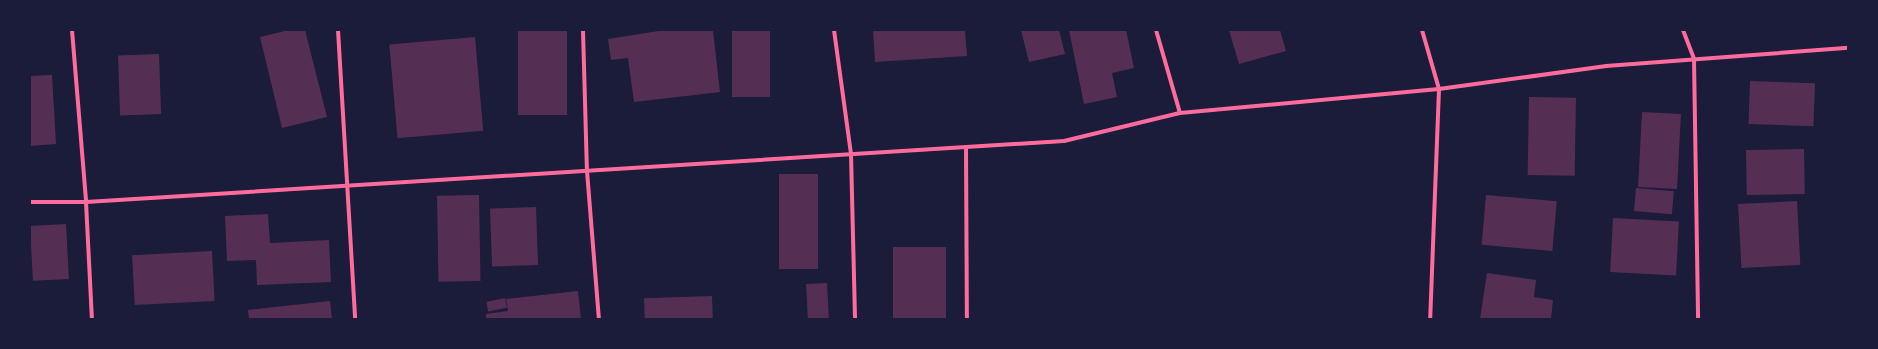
<!DOCTYPE html>
<style>
body{margin:0}
#map{position:relative;width:1878px;height:349px;overflow:hidden;background:#1b1b3a;font-family:"Alegreya Sans",sans-serif}
div>[style]{position:absolute}
[style*='--x']{left:calc(var(--x)*1px);top:calc(var(--y)*1px);width:calc(var(--w)*1px);rotate:calc(var(--a)*1deg)}
.building>*{inset:0;background:#542f53;transform-origin:0 0}
.minor>*{height:4px;margin:-2px;padding:0 2px;transform-origin:2px;border-radius:2px;background:#ff6b9d}
span{translate:-50% -50%;white-space:nowrap;text-align:center;line-height:1.15;-webkit-text-stroke:4px #1b1b3a;paint-order:stroke}
.frame{position:absolute;inset:0;border:31px solid #1b1b3a;pointer-events:none}
</style>
<div id="map">
<div class="building">
<i style="clip-path:polygon(289px 30px,305px 30px,327px 117px,282px 128px,260px 37px)"></i>
<i style="left:518px;top:30px;width:49px;height:85px"></i>
<i style="clip-path:polygon(665px 30px,713px 30px,720px 92px,634px 102px,628px 58px,611px 60px,608px 39px)"></i>
<i style="left:732px;top:30px;width:38px;height:67px"></i>
<i style="clip-path:polygon(873px 30px,965px 30px,967px 56px,875px 62px)"></i>
<i style="clip-path:polygon(1021px 30px,1059px 30px,1065px 54px,1029px 62px)"></i>
<i style="clip-path:polygon(1069px 30px,1126px 30px,1134px 68px,1112px 73px,1117px 97px,1084px 104px)"></i>
<i style="clip-path:polygon(1229px 30px,1280px 30px,1286px 51px,1239px 64px)"></i>
<i style="left:475px;top:37px;width:94px;height:86px;rotate:85deg"></i>
<i style="left:159px;top:54px;width:60px;height:41px;rotate:88deg"></i>
<i style="clip-path:polygon(52px 75px,56px 144px,30px 146px,30px 76px)"></i>
<i style="left:1750px;top:81px;width:65px;height:43px;rotate:2deg"></i>
<i style="left:1529px;top:97px;width:47px;height:78px;rotate:1deg"></i>
<i style="left:1642px;top:112px;width:39px;height:75px;rotate:3deg"></i>
<i style="left:1804px;top:149px;width:45px;height:58px;rotate:89deg"></i>
<i style="left:779px;top:174px;width:39px;height:95px"></i>
<i style="left:1636px;top:188px;width:38px;height:23px;rotate:5deg"></i>
<i style="left:479px;top:195px;width:86px;height:42px;rotate:89deg"></i>
<i style="left:1486px;top:195px;width:71px;height:50px;rotate:5deg"></i>
<i style="left:1797px;top:201px;width:64px;height:59px;rotate:87deg"></i>
<i style="left:536px;top:207px;width:58px;height:46px;rotate:88deg"></i>
<i style="clip-path:polygon(268px 214px,270px 243px,329px 240px,331px 282px,257px 285px,256px 260px,227px 261px,225px 216px)"></i>
<i style="left:1613px;top:218px;width:66px;height:54px;rotate:3deg"></i>
<i style="left:66px;top:224px;width:55px;height:36px;rotate:87deg"></i>
<i style="left:893px;top:247px;width:53px;height:72px"></i>
<i style="left:212px;top:251px;width:50px;height:80px;rotate:87deg"></i>
<i style="clip-path:polygon(1487px 273px,1536px 280px,1534px 297px,1553px 300px,1551px 319px,1480px 319px)"></i>
<i style="left:827px;top:283px;width:36px;height:21px;rotate:87deg"></i>
<i style="clip-path:polygon(578px 291px,581px 319px,486px 319px,486px 314px,508px 311px,506px 299px)"></i>
<i style="left:712px;top:296px;width:23px;height:68px;rotate:88deg"></i>
<i style="left:505px;top:298px;width:10px;height:19px;rotate:79deg"></i>
<i style="clip-path:polygon(330px 301px,332px 319px,249px 319px,248px 310px)"></i>
</div>
<div class="minor">
<i style="--x:72;--y:30;--w:173;--a:85.3"></i>
<i style="--x:86;--y:202;--w:117;--a:87.1"></i>
<i style="--x:338;--y:30;--w:289;--a:86.6"></i>
<i style="--x:583;--y:30;--w:141;--a:88.4"></i>
<i style="--x:587;--y:171;--w:148;--a:85.4"></i>
<i style="--x:834;--y:30;--w:125;--a:82.2"></i>
<i style="--x:851;--y:154;--w:165;--a:88.6"></i>
<i style="--x:1156;--y:30;--w:86;--a:73.9"></i>
<i style="--x:1422;--y:30;--w:61;--a:73.9"></i>
<i style="--x:1439;--y:89;--w:230;--a:92.2"></i>
<i style="--x:1683;--y:30;--w:31;--a:69"></i>
<i style="--x:1694;--y:59;--w:260;--a:89.1"></i>
<i style="--x:966;--y:147;--w:172;--a:89.7"></i>
<i style="--x:30;--y:202;--w:56;--a:0"></i>
<i style="--x:86;--y:202;--w:980;--a:-3.57"></i>
<i style="--x:1064;--y:141;--w:119;--a:-13.6"></i>
<i style="--x:1180;--y:113;--w:260;--a:-5.3"></i>
<i style="--x:1439;--y:89;--w:169;--a:-7.8"></i>
<i style="--x:1606;--y:66;--w:243;--a:-4.3"></i>
</div>
<div class="frame"></div>
</div>
